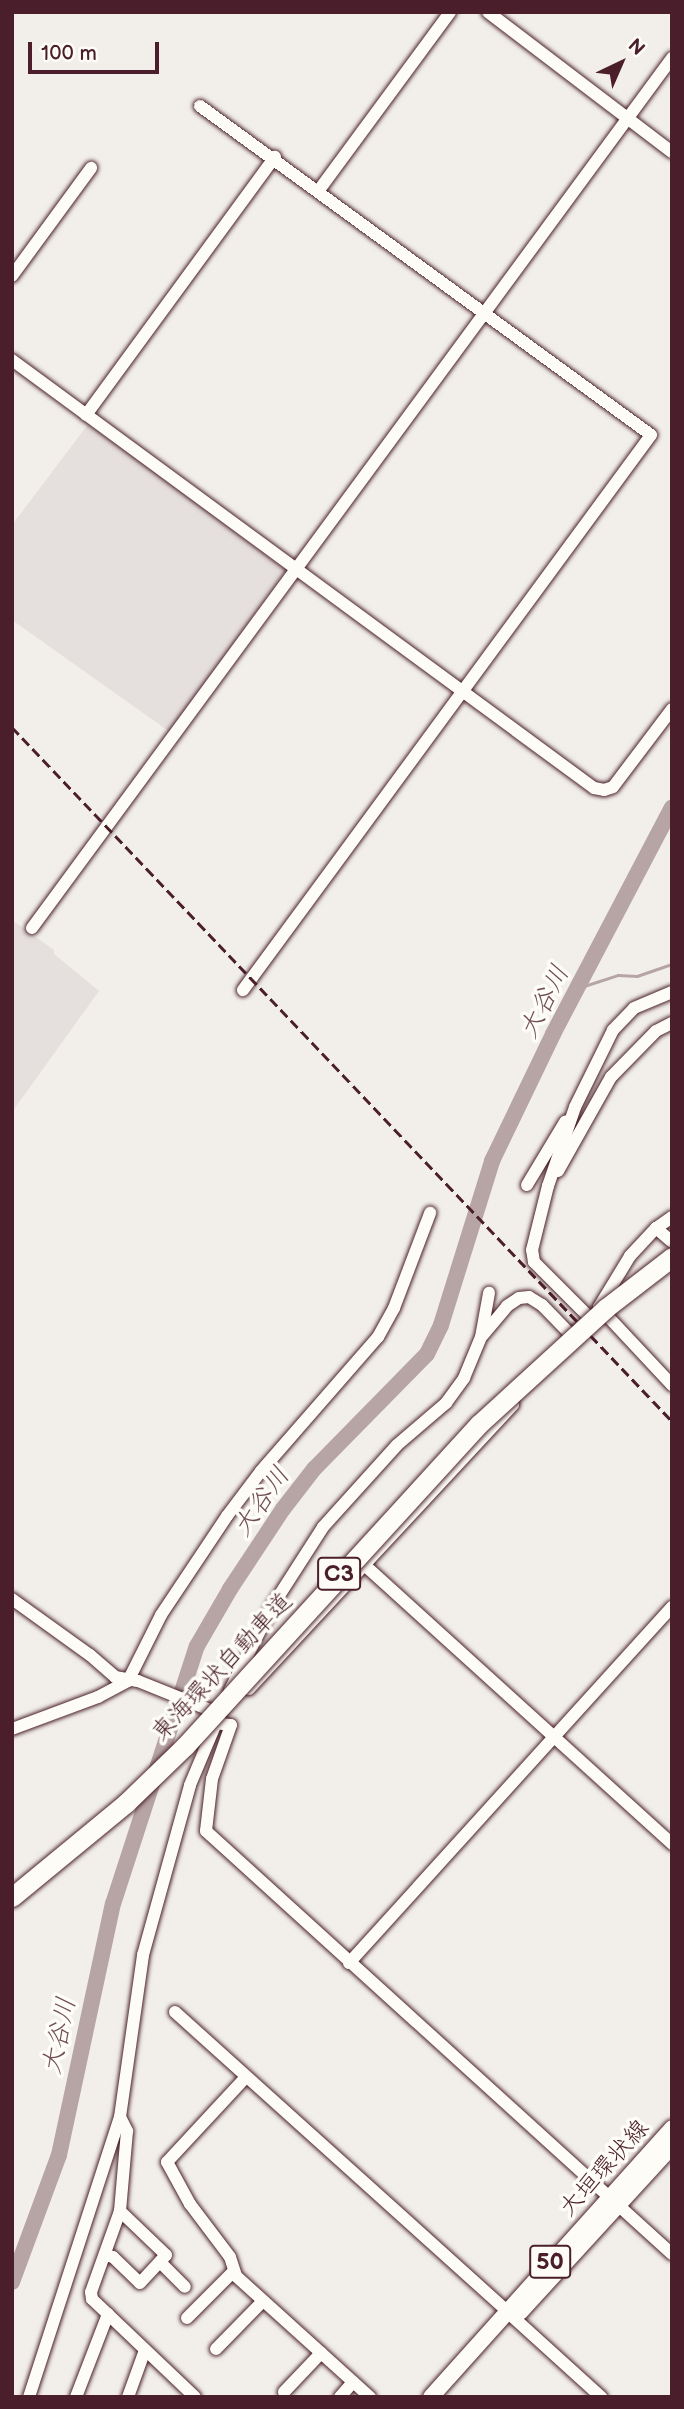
<!DOCTYPE html>
<meta charset="utf-8">
<style>
body{margin:0}
#map{position:relative;width:684px;height:2409px;overflow:hidden;background:#f2efeb;font-family:"Balsamiq Sans","Klee One",sans-serif}
div>[style]{position:absolute}
[style*='--x']{left:calc(var(--x)*1px);top:calc(var(--y)*1px);width:calc(var(--w)*1px);rotate:calc(var(--a)*1deg)}
.built>*{inset:0;background:#e5dfdd}
.stream>*{height:2.5px;margin:-1.25px;padding:0 1.25px;transform-origin:1.25px;border-radius:1.25px;background:#b7a5a6}
.river>*{height:16px;margin:-8px;padding:0 8px;transform-origin:8px;border-radius:8px;background:#b7a5a6}
.roads{filter:drop-shadow(0 0 2px #4a1f2b) drop-shadow(0 0 2px #4a1f2b)}
.minor>*{height:12px;margin:-6px;padding:0 6px;transform-origin:6px;border-radius:6px;background:#fdfcf7}
.major>*{height:16px;margin:-8px;padding:0 8px;transform-origin:8px;border-radius:8px;background:#fdfcf7}
.rail>*{height:2.5px;margin-top:-1.25px;transform-origin:0;background:repeating-linear-gradient(90deg,#4a1f2b 0 10px,transparent 0 15px)}
.bridges{filter:drop-shadow(0 0 2px #4a1f2b) drop-shadow(0 0 2px #4a1f2b)}
.highway-bridge>*{height:19px;margin:-9.5px;padding:0 9.5px;transform-origin:9.5px;border-radius:9.5px;background:#fdfcf7}
span{translate:-50% -50%;white-space:nowrap;text-align:center;line-height:1.15;-webkit-text-stroke:7px #fdfcf7;paint-order:stroke}
.shield-label span{padding:2px 5px;background:#fdfcf7;border:2px solid;border-radius:5px;-webkit-text-stroke-width:0}
.shield-label{font-size:23px;color:#4a1f2b;font-weight:700}
.street-label{font-size:24px;color:#4a1f2b}
.water-label{font-size:26px;color:#704e56;font-style:italic}
.frame{position:absolute;inset:0;border:14px solid #4a1f2b;pointer-events:none}
.north{position:absolute;left:586px;top:28px;width:70px;height:70px;-webkit-text-stroke:5px #fdfcf7;paint-order:stroke;rotate:44deg;font-size:19px;font-weight:700;line-height:28px;text-align:center;color:#4a1f2b}
.north::after{content:'';display:block;margin:auto;width:24px;height:32px;background:#4a1f2b;clip-path:polygon(50% 0,100% 100%,50% 72%,0 100%)}
.scale{position:absolute;left:28px;top:42px;width:131px;height:32px;box-sizing:border-box;border:4px solid #4a1f2b;border-top:0;padding-left:9px;font-size:21px;line-height:24px;white-space:nowrap;color:#4a1f2b;-webkit-text-stroke:5px #fdfcf7;paint-order:stroke}
</style>
<div id="map">
<div class="built">
<i style="clip-path:polygon(89px 423px,286px 570px,170px 732px,12px 620px,12px 525px)"></i>
<i style="clip-path:polygon(12px 920px,54px 950px,54px 954px,99px 991px,12px 1112px)"></i>
</div>
<div class="stream">
<i style="--x:578;--y:988;--w:42;--a:-18"></i>
<i style="--x:618;--y:975;--w:19;--a:3"></i>
<i style="--x:637;--y:976;--w:37;--a:-19"></i>
</div>
<div class="river">
<i style="--x:12;--y:2282;--w:135;--a:-69.7"></i>
<i style="--x:59;--y:2155;--w:257;--a:-77.9"></i>
<i style="--x:113;--y:1904;--w:271;--a:-72"></i>
<i style="--x:197;--y:1646;--w:66;--a:-59.9"></i>
<i style="--x:230;--y:1589;--w:96;--a:-56.5"></i>
<i style="--x:283;--y:1509;--w:51;--a:-52.2"></i>
<i style="--x:314;--y:1469;--w:161;--a:-45.5"></i>
<i style="--x:427;--y:1354;--w:32;--a:-64"></i>
<i style="--x:441;--y:1325;--w:172;--a:-72.7"></i>
<i style="--x:492;--y:1161;--w:141;--a:-64.3"></i>
<i style="--x:553;--y:1034;--w:256;--a:-62.3"></i>
</div>
<div class="roads">
<div class="minor">
<i style="--x:488;--y:12;--w:231;--a:37.3"></i>
<i style="--x:200;--y:106;--w:558;--a:36.11"></i>
<i style="--x:651;--y:435;--w:689;--a:126.32"></i>
<i style="--x:319;--y:190;--w:221;--a:-53.6"></i>
<i style="--x:12;--y:276;--w:134;--a:-53.8"></i>
<i style="--x:12;--y:360;--w:722;--a:36.33"></i>
<i style="--x:594;--y:788;--w:10;--a:11"></i>
<i style="--x:604;--y:790;--w:9;--a:-18"></i>
<i style="--x:613;--y:787;--w:98;--a:-52.9"></i>
<i style="--x:86;--y:415;--w:320;--a:-53.8"></i>
<i style="--x:32;--y:928;--w:1080;--a:-53.66"></i>
<i style="--x:558;--y:1171;--w:108;--a:-60.6"></i>
<i style="--x:611;--y:1077;--w:64;--a:-45.6"></i>
<i style="--x:656;--y:1031;--w:18;--a:-27"></i>
<i style="--x:527;--y:1185;--w:74;--a:-58.9"></i>
<i style="--x:672;--y:1217;--w:19;--a:145"></i>
<i style="--x:656;--y:1228;--w:38;--a:133"></i>
<i style="--x:630;--y:1256;--w:60;--a:121.3"></i>
<i style="--x:599;--y:1307;--w:107;--a:46.9"></i>
<i style="--x:656;--y:1228;--w:21;--a:41"></i>
<i style="--x:589;--y:1317;--w:78;--a:-135"></i>
<i style="--x:534;--y:1262;--w:12;--a:-99"></i>
<i style="--x:532;--y:1250;--w:66;--a:-76"></i>
<i style="--x:548;--y:1186;--w:83;--a:-71.1"></i>
<i style="--x:575;--y:1107;--w:86;--a:-63.7"></i>
<i style="--x:613;--y:1030;--w:30;--a:-46"></i>
<i style="--x:634;--y:1008;--w:41;--a:-22.8"></i>
<i style="--x:483;--y:1335;--w:38;--a:-50"></i>
<i style="--x:507;--y:1306;--w:14;--a:-34"></i>
<i style="--x:519;--y:1298;--w:10;--a:-6"></i>
<i style="--x:529;--y:1297;--w:15;--a:32"></i>
<i style="--x:542;--y:1305;--w:43;--a:45.9"></i>
<i style="--x:572;--y:1336;--w:7;--a:-45"></i>
<i style="--x:359;--y:1560;--w:423;--a:42.2"></i>
<i style="--x:12;--y:1599;--w:96;--a:35.7"></i>
<i style="--x:90;--y:1655;--w:33;--a:41"></i>
<i style="--x:115;--y:1677;--w:23;--a:10"></i>
<i style="--x:138;--y:1681;--w:88;--a:21.9"></i>
<i style="--x:249;--y:1689;--w:388;--a:-47.1"></i>
<i style="--x:230;--y:1690;--w:95;--a:-63.2"></i>
<i style="--x:273;--y:1605;--w:93;--a:-57.3"></i>
<i style="--x:323;--y:1527;--w:110;--a:-47.9"></i>
<i style="--x:397;--y:1445;--w:65;--a:-40.6"></i>
<i style="--x:446;--y:1403;--w:31;--a:-54"></i>
<i style="--x:464;--y:1378;--w:44;--a:-67.5"></i>
<i style="--x:481;--y:1337;--w:45;--a:-79.7"></i>
<i style="--x:216;--y:1723;--w:15;--a:8"></i>
<i style="--x:231;--y:1725;--w:57;--a:109.4"></i>
<i style="--x:212;--y:1779;--w:52;--a:96.6"></i>
<i style="--x:206;--y:1831;--w:629;--a:42.23"></i>
<i style="--x:12;--y:1729;--w:92;--a:-20.4"></i>
<i style="--x:98;--y:1697;--w:34;--a:-28"></i>
<i style="--x:128;--y:1681;--w:74;--a:-63.4"></i>
<i style="--x:161;--y:1615;--w:119;--a:-56.3"></i>
<i style="--x:227;--y:1516;--w:56;--a:-52.9"></i>
<i style="--x:261;--y:1471;--w:178;--a:-48.9"></i>
<i style="--x:378;--y:1337;--w:33;--a:-61"></i>
<i style="--x:394;--y:1308;--w:102;--a:-69.2"></i>
<i style="--x:349;--y:1963;--w:481;--a:-47.8"></i>
<i style="--x:175;--y:2012;--w:447;--a:42"></i>
<i style="--x:246;--y:2077;--w:116;--a:132.9"></i>
<i style="--x:167;--y:2162;--w:48;--a:61.3"></i>
<i style="--x:190;--y:2204;--w:66;--a:53"></i>
<i style="--x:230;--y:2257;--w:20;--a:72"></i>
<i style="--x:236;--y:2276;--w:181;--a:42.1"></i>
<i style="--x:120;--y:2117;--w:16;--a:63"></i>
<i style="--x:127;--y:2131;--w:80;--a:95"></i>
<i style="--x:120;--y:2211;--w:86;--a:109.7"></i>
<i style="--x:91;--y:2292;--w:7;--a:82"></i>
<i style="--x:92;--y:2299;--w:142;--a:43.6"></i>
<i style="--x:106;--y:2255;--w:7;--a:16"></i>
<i style="--x:113;--y:2257;--w:37;--a:44"></i>
<i style="--x:140;--y:2283;--w:38;--a:-47"></i>
<i style="--x:166;--y:2255;--w:64;--a:-136.3"></i>
<i style="--x:160;--y:2262;--w:35;--a:45"></i>
<i style="--x:187;--y:2318;--w:66;--a:-45"></i>
<i style="--x:514;--y:2318;--w:118;--a:42.2"></i>
<i style="--x:216;--y:2349;--w:67;--a:-45.6"></i>
<i style="--x:284;--y:2392;--w:54;--a:-46.5"></i>
<i style="--x:29;--y:2397;--w:294;--a:-72"></i>
<i style="--x:120;--y:2117;--w:164;--a:-81.9"></i>
<i style="--x:143;--y:1955;--w:176;--a:-74.5"></i>
<i style="--x:190;--y:1785;--w:75;--a:-67.2"></i>
<i style="--x:76;--y:2397;--w:89;--a:-68.9"></i>
<i style="--x:128;--y:2397;--w:50;--a:-70.1"></i>
<i style="--x:340;--y:2397;--w:20;--a:-49"></i>
</div>
<div class="major">
<i style="--x:520;--y:2312;--w:225;--a:-47.5"></i>
<i style="--x:431;--y:2397;--w:361;--a:-48.1"></i>
</div>
</div>
<div class="rail">
<i style="--x:12;--y:727;--w:958;--a:46.44"></i>
</div>
<div class="bridges">
<div class="highway-bridge">
<i style="--x:12;--y:1897;--w:148;--a:-39.5"></i>
<i style="--x:126;--y:1803;--w:82;--a:-44"></i>
<i style="--x:185;--y:1746;--w:436;--a:-47.6"></i>
<i style="--x:479;--y:1424;--w:172;--a:-42.4"></i>
<i style="--x:606;--y:1308;--w:83;--a:-37.7"></i>
</div>
</div>
<div class="shield-label">
<span style="left:339px;top:1574px">C3</span>
<span style="left:550px;top:2262px">50</span>
</div>
<div class="street-label">
<span style="left:222px;top:1667px;rotate:-47deg">東海環状自動車道</span>
<span style="left:604px;top:2168px;rotate:-48deg">大垣環状線</span>
</div>
<div class="water-label">
<span style="left:545px;top:1002px;rotate:-63deg">大谷川</span>
<span style="left:262px;top:1502px;rotate:-55deg">大谷川</span>
<span style="left:60px;top:2036px;rotate:-78deg">大谷川</span>
</div>
<div class="frame"></div>
<div class="north">N</div>
<div class="scale">100 m</div>
</div>
